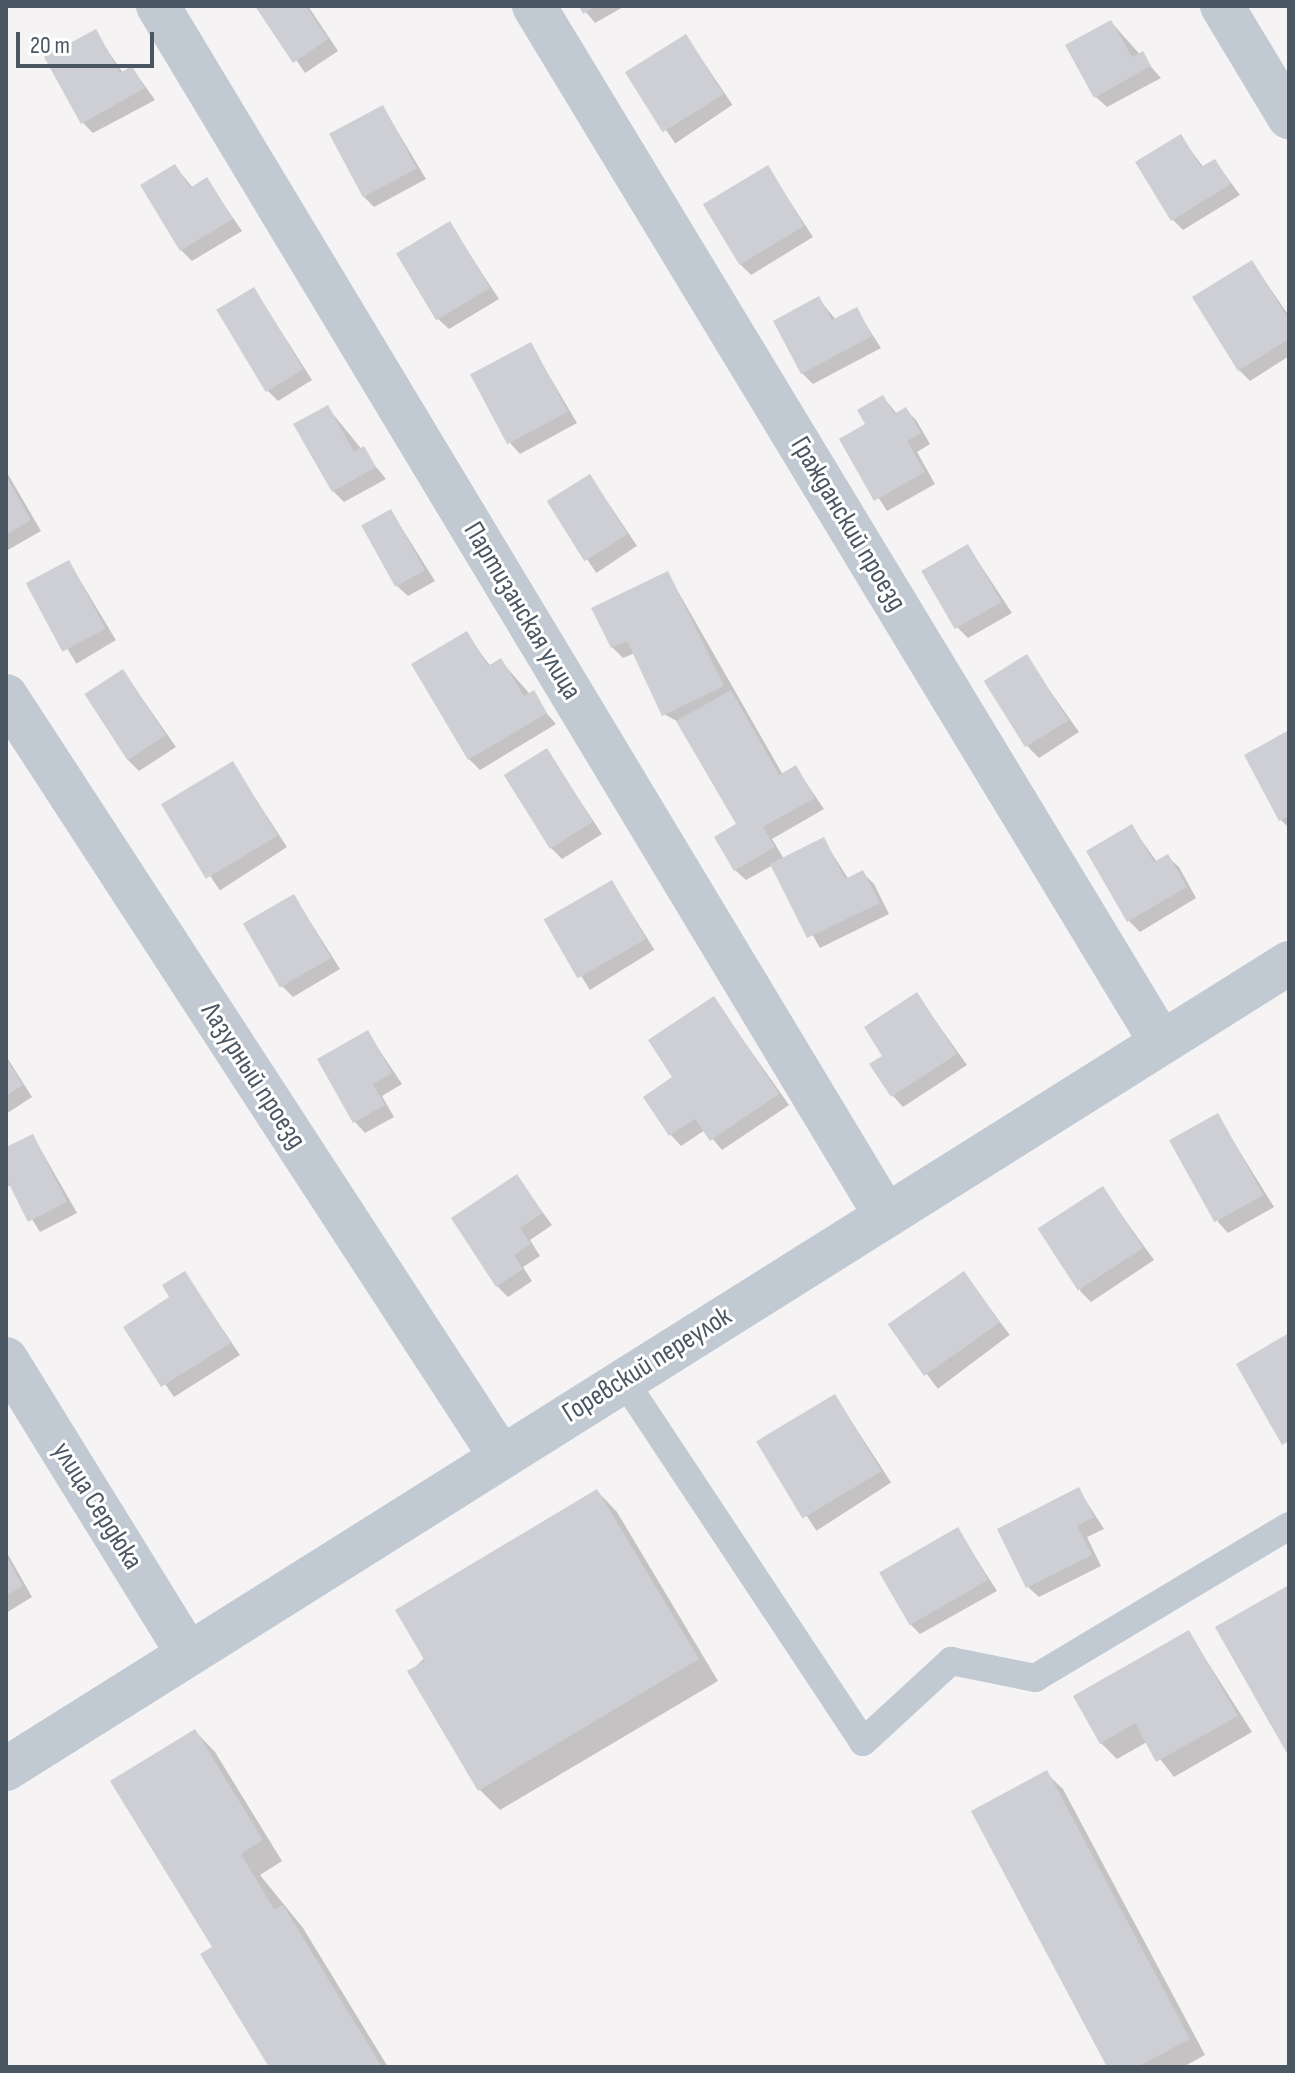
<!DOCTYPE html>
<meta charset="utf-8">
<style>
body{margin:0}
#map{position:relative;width:1295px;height:2073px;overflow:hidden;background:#f5f3f3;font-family:"Sofia Sans Condensed",sans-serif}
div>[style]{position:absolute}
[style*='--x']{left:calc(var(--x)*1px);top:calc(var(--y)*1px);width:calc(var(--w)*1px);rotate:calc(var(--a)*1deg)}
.shadow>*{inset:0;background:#0003;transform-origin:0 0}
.building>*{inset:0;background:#cdcfd5;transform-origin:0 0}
.service>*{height:28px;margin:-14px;padding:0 14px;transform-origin:14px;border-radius:14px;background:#c1cad2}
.minor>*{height:44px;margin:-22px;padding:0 22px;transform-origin:22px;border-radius:22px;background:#c1cad2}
span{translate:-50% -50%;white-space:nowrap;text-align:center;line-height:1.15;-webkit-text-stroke:6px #fff;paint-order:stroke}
.street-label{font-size:28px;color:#4a5661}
.frame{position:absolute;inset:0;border:8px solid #4a5661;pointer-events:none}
.scale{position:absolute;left:16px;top:32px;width:138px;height:36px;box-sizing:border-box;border:4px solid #4a5661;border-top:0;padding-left:10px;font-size:24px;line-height:28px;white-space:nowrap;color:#4a5661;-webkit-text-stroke:6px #fff;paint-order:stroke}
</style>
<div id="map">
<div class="shadow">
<i style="clip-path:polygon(260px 6px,308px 6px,338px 51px,305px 73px)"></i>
<i style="clip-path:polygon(581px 6px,625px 6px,595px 23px)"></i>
<i style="clip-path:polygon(1111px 22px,1161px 78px,1107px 107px,1096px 97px)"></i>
<i style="clip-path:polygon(95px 32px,123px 73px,132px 68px,155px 100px,93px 133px,83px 123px)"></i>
<i style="left:686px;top:36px;width:83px;height:69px;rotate:56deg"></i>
<i style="clip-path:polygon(383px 107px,426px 179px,374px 207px,363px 196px)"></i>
<i style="clip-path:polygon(1180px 136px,1204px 168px,1215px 161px,1240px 195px,1183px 230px,1173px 220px)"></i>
<i style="clip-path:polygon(175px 166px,193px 188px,207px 180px,242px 231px,192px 261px,181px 250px)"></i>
<i style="clip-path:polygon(768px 168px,813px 237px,751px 275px,740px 264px)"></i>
<i style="clip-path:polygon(449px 223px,499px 299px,449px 329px,438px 319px)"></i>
<i style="clip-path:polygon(1252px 262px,1289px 316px,1289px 356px,1250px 381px,1239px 370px)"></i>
<i style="clip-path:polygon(254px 289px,312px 380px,278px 401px,267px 390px)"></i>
<i style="clip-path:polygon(819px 299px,836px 320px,856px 309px,881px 348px,813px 384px,802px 373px)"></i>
<i style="clip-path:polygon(531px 345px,577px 423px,520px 454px,510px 443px)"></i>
<i style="clip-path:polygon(883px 397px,897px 414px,905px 409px,916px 420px,930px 444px,917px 452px,935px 484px,887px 511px,841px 440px,868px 424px)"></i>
<i style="clip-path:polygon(328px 408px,386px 479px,344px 502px,333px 491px)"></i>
<i style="clip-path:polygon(6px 471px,41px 531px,6px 551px)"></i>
<i style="left:590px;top:476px;width:84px;height:49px;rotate:56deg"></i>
<i style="clip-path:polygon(391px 511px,435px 581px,408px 596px,397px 586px)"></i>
<i style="clip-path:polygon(968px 546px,1012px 613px,968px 638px,957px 627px)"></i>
<i style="left:69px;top:562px;width:91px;height:46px;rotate:59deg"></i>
<i style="clip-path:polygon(668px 574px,783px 775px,796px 768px,824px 809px,772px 839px,784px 859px,823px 839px,849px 880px,863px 873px,874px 884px,889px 914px,820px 948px,773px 865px,746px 880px,735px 870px,738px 825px,680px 723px,664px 714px,635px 653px,623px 658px,612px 647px)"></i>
<i style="clip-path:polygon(466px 633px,491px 667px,501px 661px,556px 724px,480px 770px,469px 759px)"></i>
<i style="clip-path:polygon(1026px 657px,1079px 732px,1039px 758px,1028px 747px)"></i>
<i style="clip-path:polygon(123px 671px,176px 747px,139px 771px,128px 760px)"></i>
<i style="clip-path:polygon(1289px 732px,1289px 828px,1281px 820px)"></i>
<i style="clip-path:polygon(547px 751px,602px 834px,562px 859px,551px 848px)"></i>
<i style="left:233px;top:764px;width:99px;height:80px;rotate:57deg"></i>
<i style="clip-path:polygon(1132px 827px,1157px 862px,1168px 857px,1179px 867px,1196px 898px,1140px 932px,1129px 921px)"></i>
<i style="left:612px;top:882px;width:80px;height:76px;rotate:58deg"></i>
<i style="clip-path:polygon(294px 896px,340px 969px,293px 997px,282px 986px)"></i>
<i style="clip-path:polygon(917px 995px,967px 1065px,903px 1107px,893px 1096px)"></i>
<i style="clip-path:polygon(714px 999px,789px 1105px,722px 1150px,705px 1130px,681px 1146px,671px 1135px,675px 1077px)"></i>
<i style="clip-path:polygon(368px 1033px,402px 1084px,382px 1096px,394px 1117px,365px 1133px,355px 1122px)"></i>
<i style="clip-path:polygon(6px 1056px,32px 1097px,6px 1114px)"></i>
<i style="clip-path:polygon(1217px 1115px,1274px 1207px,1228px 1233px,1218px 1222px)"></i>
<i style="clip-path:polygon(33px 1136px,77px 1213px,40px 1232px,11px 1185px,6px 1187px,6px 1150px)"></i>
<i style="clip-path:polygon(517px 1177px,552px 1225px,530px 1240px,540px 1256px,523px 1267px,532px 1281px,508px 1297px,497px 1286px)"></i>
<i style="clip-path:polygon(1102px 1188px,1154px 1260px,1091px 1302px,1080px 1291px)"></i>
<i style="clip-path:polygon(185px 1273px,240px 1355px,174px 1397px,126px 1327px,172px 1298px)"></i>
<i style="left:964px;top:1274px;width:76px;height:90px;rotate:53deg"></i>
<i style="left:835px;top:1396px;width:103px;height:89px;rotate:57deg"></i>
<i style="clip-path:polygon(1079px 1490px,1104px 1529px,1087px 1537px,1101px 1566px,1039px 1597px,1028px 1587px)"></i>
<i style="clip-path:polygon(597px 1491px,617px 1512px,718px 1681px,500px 1810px,480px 1790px,410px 1672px)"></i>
<i style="clip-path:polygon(958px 1530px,997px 1591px,920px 1634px,909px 1623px)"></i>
<i style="clip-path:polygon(6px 1551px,32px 1597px,6px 1613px)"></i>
<i style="clip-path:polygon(1189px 1633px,1252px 1732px,1174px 1777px,1147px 1742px,1117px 1759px,1101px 1743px)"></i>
<i style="clip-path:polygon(195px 1731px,215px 1752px,282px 1861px,260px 1875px,303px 1928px,388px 2067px,271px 2067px,215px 1947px)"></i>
<i style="clip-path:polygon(1046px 1773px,1063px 1789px,1205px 2055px,1183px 2067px,1110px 2067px)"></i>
</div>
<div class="building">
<i style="clip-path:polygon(255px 6px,306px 6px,328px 39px,293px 63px)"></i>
<i style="clip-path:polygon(579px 6px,596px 6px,583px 14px)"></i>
<i style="clip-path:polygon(1111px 20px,1132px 57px,1143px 51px,1151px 66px,1094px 98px,1065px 45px)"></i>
<i style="clip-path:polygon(96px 29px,120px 73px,132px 66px,145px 88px,81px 124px,44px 57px)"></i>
<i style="left:686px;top:34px;width:71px;height:72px;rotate:58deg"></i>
<i style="left:383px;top:105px;width:72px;height:61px;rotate:62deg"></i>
<i style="clip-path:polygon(1181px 134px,1201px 167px,1215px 159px,1231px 184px,1171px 221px,1135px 162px)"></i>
<i style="clip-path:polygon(175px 164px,190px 188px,207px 177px,233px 219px,180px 251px,140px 185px)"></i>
<i style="left:768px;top:165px;width:71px;height:76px;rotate:59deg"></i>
<i style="left:450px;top:221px;width:78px;height:63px;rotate:59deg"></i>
<i style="clip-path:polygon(1252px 260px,1289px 320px,1289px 339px,1238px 371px,1192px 297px)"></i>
<i style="left:254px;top:287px;width:96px;height:44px;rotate:59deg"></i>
<i style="clip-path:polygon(819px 296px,832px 320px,857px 307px,872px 336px,801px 374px,773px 321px)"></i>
<i style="left:531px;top:342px;width:79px;height:69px;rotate:62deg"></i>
<i style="clip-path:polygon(883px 395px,894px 414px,906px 407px,921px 433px,907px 441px,925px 472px,874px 501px,839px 439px,865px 424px,857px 410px)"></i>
<i style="clip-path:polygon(328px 405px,354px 452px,364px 446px,376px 467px,332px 492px,293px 424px)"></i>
<i style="left:590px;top:474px;width:71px;height:51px;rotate:58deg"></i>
<i style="clip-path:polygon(6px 476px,31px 520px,6px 535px)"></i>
<i style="left:391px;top:509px;width:70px;height:34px;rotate:61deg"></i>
<i style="left:968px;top:544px;width:67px;height:54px;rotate:60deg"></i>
<i style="left:69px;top:560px;width:78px;height:49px;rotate:62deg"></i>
<i style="clip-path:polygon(668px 571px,724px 686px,662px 716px,627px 641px,611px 648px,591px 608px)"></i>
<i style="clip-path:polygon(467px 631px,488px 666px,501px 658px,524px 696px,534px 690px,547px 713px,468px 760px,411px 664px)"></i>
<i style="left:1027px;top:654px;width:78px;height:51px;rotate:58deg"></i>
<i style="left:123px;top:669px;width:79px;height:46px;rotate:57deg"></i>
<i style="clip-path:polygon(731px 690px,779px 775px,796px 765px,815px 798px,763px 827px,775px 847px,734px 871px,714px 837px,736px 824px,676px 721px)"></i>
<i style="clip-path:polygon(1289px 730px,1289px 816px,1279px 821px,1244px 755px)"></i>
<i style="left:547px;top:748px;width:87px;height:51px;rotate:58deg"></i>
<i style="left:233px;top:761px;width:87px;height:84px;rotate:59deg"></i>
<i style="clip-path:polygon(1132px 824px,1154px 862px,1168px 854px,1187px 887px,1127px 922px,1086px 851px)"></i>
<i style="clip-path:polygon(824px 837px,845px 879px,863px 870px,880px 903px,807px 938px,770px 864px)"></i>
<i style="left:612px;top:880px;width:68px;height:79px;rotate:60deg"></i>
<i style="left:294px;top:894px;width:74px;height:59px;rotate:60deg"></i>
<i style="clip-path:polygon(917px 992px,957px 1054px,891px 1097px,869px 1064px,882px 1056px,864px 1027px)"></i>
<i style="clip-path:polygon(714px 996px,779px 1094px,710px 1141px,695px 1119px,669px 1136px,643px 1097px,672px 1077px,648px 1040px)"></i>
<i style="clip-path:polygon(368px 1030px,392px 1073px,373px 1084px,385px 1105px,353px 1123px,317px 1059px)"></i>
<i style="clip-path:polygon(6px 1059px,23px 1085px,6px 1096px)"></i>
<i style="left:1218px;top:1113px;width:94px;height:56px;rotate:61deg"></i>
<i style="clip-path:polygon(33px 1134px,67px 1202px,28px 1222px,6px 1178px,6px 1147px)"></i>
<i style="clip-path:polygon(517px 1174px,543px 1213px,520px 1228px,531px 1244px,514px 1255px,523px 1269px,496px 1287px,451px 1218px)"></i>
<i style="left:1103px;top:1186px;width:74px;height:78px;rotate:57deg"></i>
<i style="clip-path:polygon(185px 1271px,231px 1343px,161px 1387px,123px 1327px,169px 1297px,162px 1285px)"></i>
<i style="left:964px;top:1271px;width:63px;height:93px;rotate:55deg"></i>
<i style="clip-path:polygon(1289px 1333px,1289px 1441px,1282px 1445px,1236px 1364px)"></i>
<i style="left:835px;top:1394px;width:90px;height:92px;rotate:59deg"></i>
<i style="clip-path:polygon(1079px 1487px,1094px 1517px,1077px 1526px,1092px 1555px,1026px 1588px,997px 1529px)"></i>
<i style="clip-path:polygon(597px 1489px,699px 1659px,478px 1791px,407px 1671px,425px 1661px,395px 1610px)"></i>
<i style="left:958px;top:1527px;width:61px;height:91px;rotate:60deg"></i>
<i style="clip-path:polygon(6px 1556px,23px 1586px,6px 1596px)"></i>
<i style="clip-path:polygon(1287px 1586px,1289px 1588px,1289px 1757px,1215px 1627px)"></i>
<i style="clip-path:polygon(1189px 1630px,1238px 1716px,1156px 1762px,1135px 1723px,1100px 1744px,1073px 1696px)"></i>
<i style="clip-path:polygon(195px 1729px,263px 1840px,241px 1854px,274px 1909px,283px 1905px,382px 2067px,269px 2067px,200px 1954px,212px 1947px,110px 1781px)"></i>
<i style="clip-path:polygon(1047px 1770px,1190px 2039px,1137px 2067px,1107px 2067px,971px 1811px)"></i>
</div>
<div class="service">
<i style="--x:623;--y:1379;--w:435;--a:56.5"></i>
<i style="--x:863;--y:1742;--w:120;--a:-42.6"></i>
<i style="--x:951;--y:1661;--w:86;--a:11.4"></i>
<i style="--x:1035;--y:1678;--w:296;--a:-30.9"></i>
</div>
<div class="minor">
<i style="--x:158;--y:6;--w:1412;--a:58.97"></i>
<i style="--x:534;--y:6;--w:1211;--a:58.82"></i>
<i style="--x:1222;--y:6;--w:130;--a:58.9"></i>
<i style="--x:6;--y:696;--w:908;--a:56.96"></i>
<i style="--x:6;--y:1359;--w:347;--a:58.3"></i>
<i style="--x:6;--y:1769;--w:1515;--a:-32.14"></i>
</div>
<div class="street-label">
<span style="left:848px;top:524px;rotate:59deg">Гражданский проезд</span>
<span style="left:522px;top:611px;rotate:59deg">Партизанская улица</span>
<span style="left:253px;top:1076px;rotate:57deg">Лазурный проезд</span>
<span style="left:647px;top:1365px;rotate:-32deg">Горевский переулок</span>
<span style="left:97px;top:1506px;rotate:58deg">улица Сердюка</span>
</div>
<div class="frame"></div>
<div class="scale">20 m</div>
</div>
